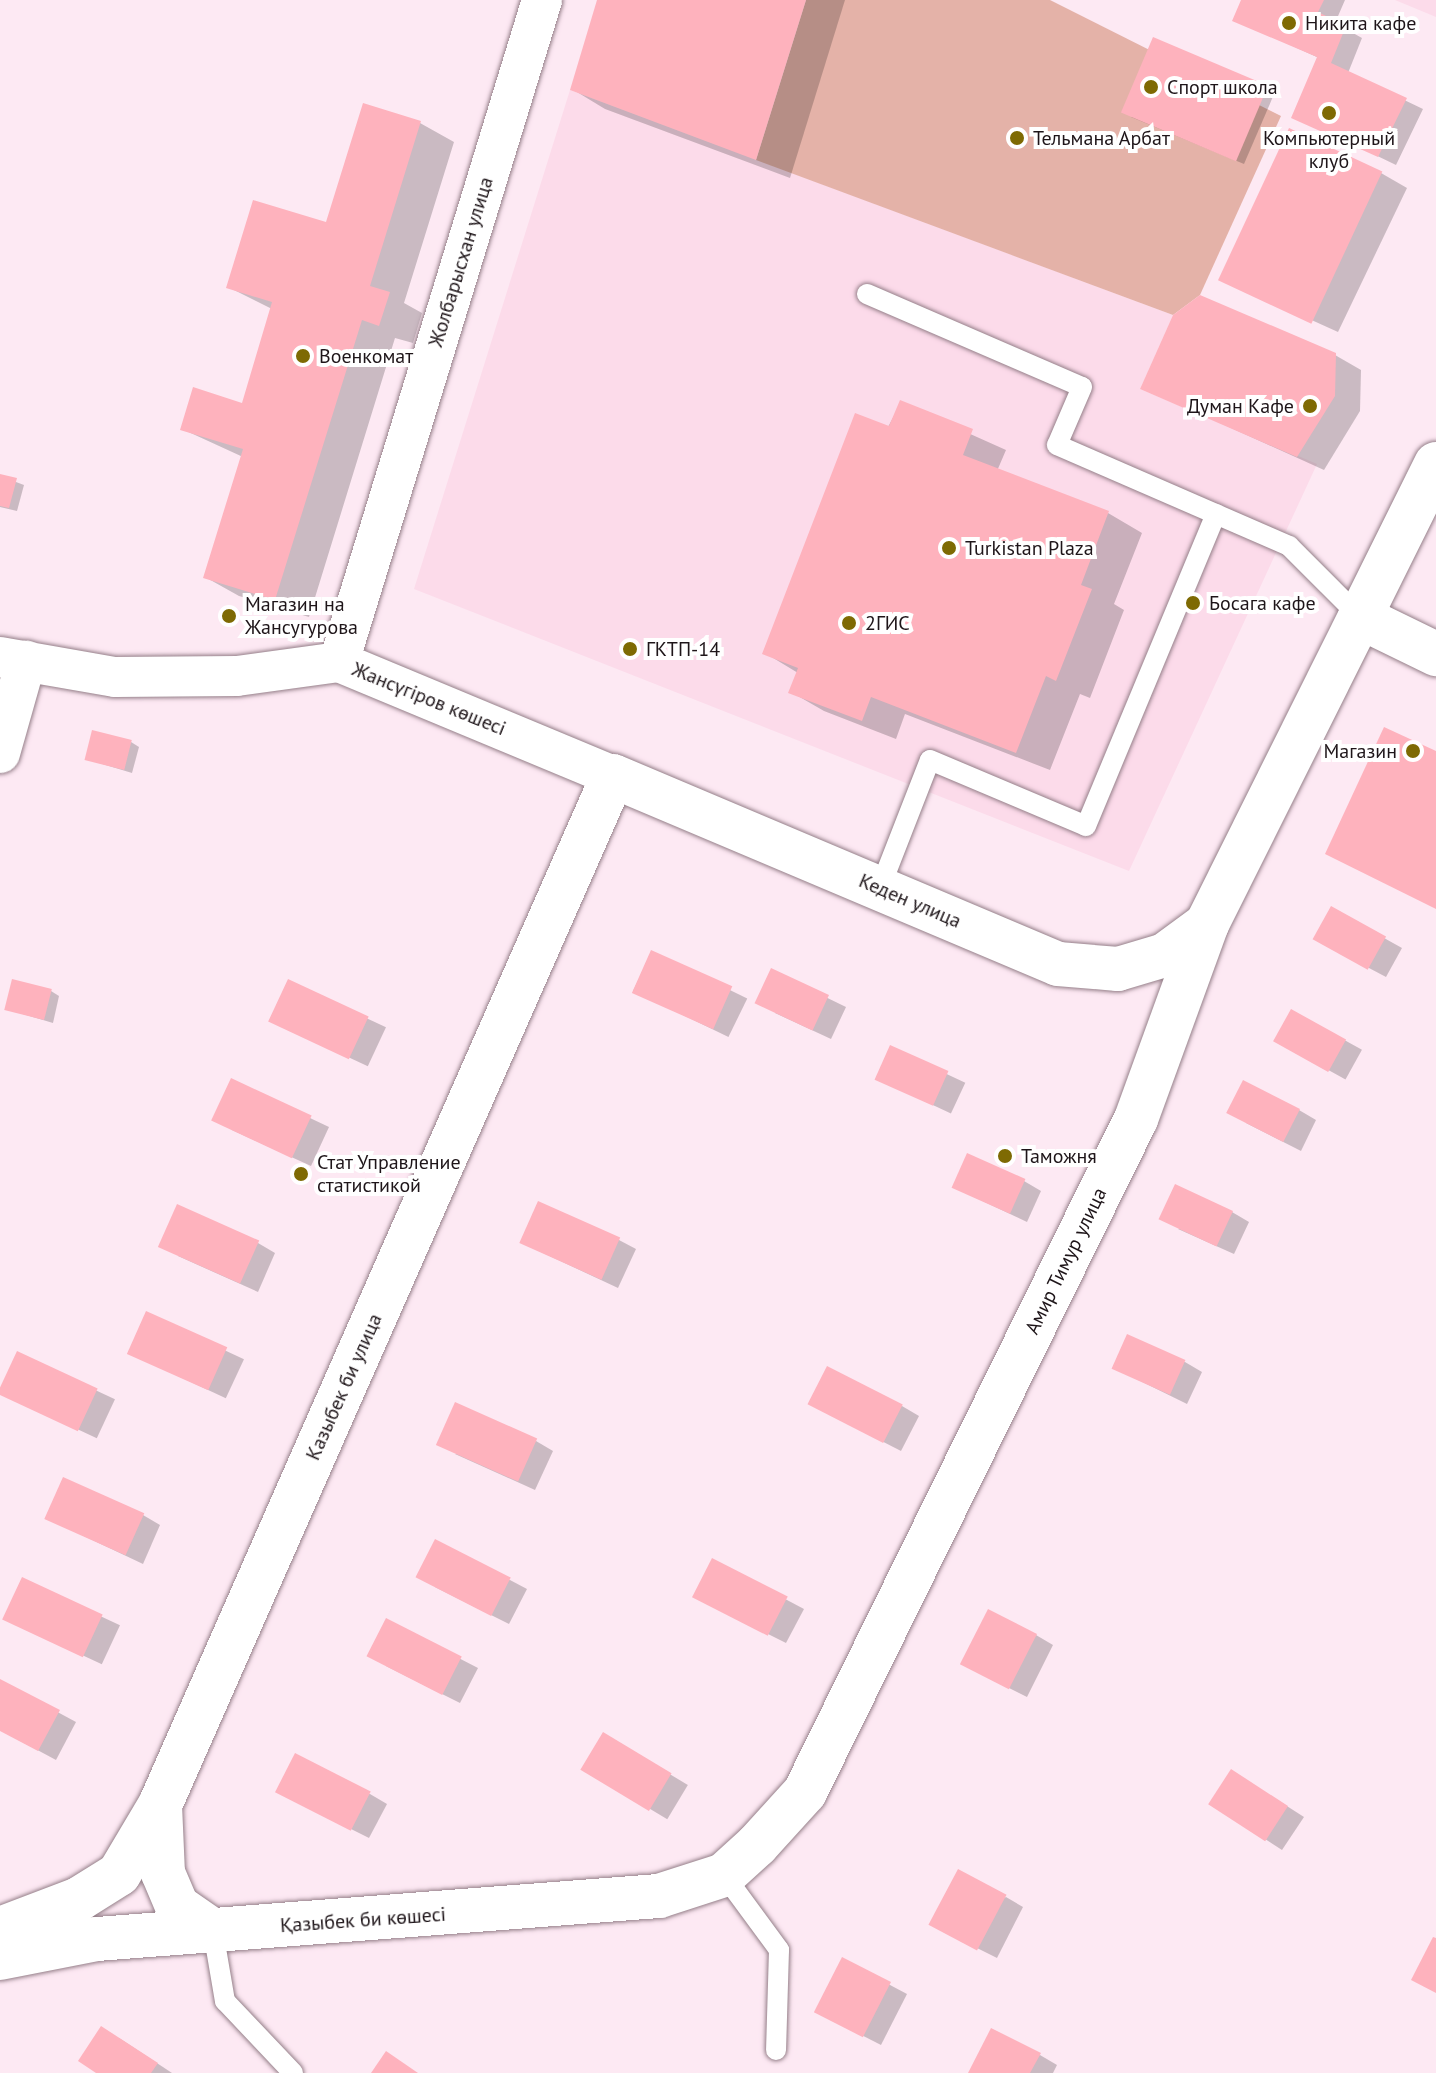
<!DOCTYPE html>
<meta charset="utf-8">
<style>
body{margin:0}
#map{position:relative;width:1436px;height:2073px;overflow:hidden;background:#fde9f3;font-family:"PT Sans",sans-serif}
div>[style]{position:absolute}
[style*='--x']{left:calc(var(--x)*1px);top:calc(var(--y)*1px);width:calc(var(--w)*1px);rotate:calc(var(--a)*1deg)}
.built>*{inset:0;background:#fcdbea}
.green>*{inset:0;background:#e4b2a8}
.shadow>*{inset:0;background:#0003;transform-origin:0 0}
.building>*{inset:0;background:#feb2bd;transform-origin:0 0}
.roads{filter:drop-shadow(0 0 2px #957f89) drop-shadow(0 0 2px #957f89)}
.lane>*{height:20px;margin:-10px;padding:0 10px;transform-origin:10px;border-radius:10px;background:#fff}
.street>*{height:40px;margin:-20px;padding:0 20px;transform-origin:20px;border-radius:20px;background:#fff}
.secondary>*{height:44px;margin:-22px;padding:0 22px;transform-origin:22px;border-radius:22px;background:#fff}
.primary>*{height:44px;margin:-22px;padding:0 22px;transform-origin:22px;border-radius:22px;background:#fff}
.dots>*{width:22px;height:22px;translate:-50% -50%;box-sizing:border-box;border:4px solid #fff;border-radius:50%}
span{translate:-50% -50%;white-space:nowrap;text-align:center;line-height:1.15;-webkit-text-stroke:8px #fff;paint-order:stroke}
.poi-label{font-size:20px;color:#1e1519}
.left{translate:0 -50%;text-align:left}
.right{translate:-100% -50%;text-align:right}
.street-label{font-size:20px;color:#1e1519}
</style>
<div id="map">
<div class="built">
<i style="clip-path:polygon(1395px 0,1436px 0,1436px 17px)"></i>
<i style="clip-path:polygon(570px 90px,1173px 315px,1140px 389px,1317px 464px,1129px 871px,414px 589px)"></i>
</div>
<div class="green">
<i style="clip-path:polygon(806px 0,1050px 0,1281px 116px,1200px 295px,1173px 315px,756px 160px)"></i>
</div>
<div class="shadow">
<i style="clip-path:polygon(599px 0,845px 0,790px 178px,605px 109px,572px 89px)"></i>
<i style="clip-path:polygon(1243px 0,1345px 0,1335px 23px,1362px 38px,1348px 73px,1423px 109px,1396px 165px,1309px 123px,1319px 58px,1235px 20px)"></i>
<i style="clip-path:polygon(1267px 88px,1275px 92px,1244px 164px,1131px 117px)"></i>
<i style="clip-path:polygon(420px 123px,454px 142px,404px 303px,422px 313px,413px 343px,395px 338px,309px 617px,239px 596px,205px 577px,243px 457px,182px 429px,243px 405px,272px 309px,228px 287px,327px 225px)"></i>
<i style="clip-path:polygon(1381px 173px,1407px 188px,1338px 332px,1225px 281px)"></i>
<i style="clip-path:polygon(1335px 355px,1361px 370px,1360px 411px,1324px 470px,1143px 388px)"></i>
<i style="clip-path:polygon(901px 403px,1006px 450px,997px 471px,1108px 513px,1142px 533px,1114px 604px,1124px 610px,1090px 698px,1080px 694px,1050px 770px,905px 714px,896px 739px,824px 711px,791px 692px,798px 673px,765px 653px)"></i>
<i style="clip-path:polygon(0 476px,24px 485px,17px 511px,0 507px)"></i>
<i style="clip-path:polygon(131px 742px,139px 747px,132px 773px,86px 759px)"></i>
<i style="clip-path:polygon(1332px 909px,1402px 948px,1386px 977px,1333px 949px)"></i>
<i style="left:652px;top:952px;width:106px;height:43px;rotate:26deg"></i>
<i style="clip-path:polygon(772px 971px,846px 1007px,831px 1039px,775px 1013px)"></i>
<i style="left:289px;top:982px;width:107px;height:43px;rotate:25deg"></i>
<i style="clip-path:polygon(51px 991px,59px 996px,53px 1023px,6px 1009px)"></i>
<i style="left:1292px;top:1011px;width:80px;height:34px;rotate:29deg"></i>
<i style="left:891px;top:1048px;width:82px;height:34px;rotate:25deg"></i>
<i style="clip-path:polygon(232px 1081px,329px 1127px,311px 1166px,232px 1130px)"></i>
<i style="clip-path:polygon(1299px 1110px,1316px 1120px,1301px 1151px,1246px 1123px)"></i>
<i style="clip-path:polygon(1024px 1181px,1041px 1191px,1027px 1222px,953px 1187px)"></i>
<i style="clip-path:polygon(1232px 1212px,1249px 1222px,1234px 1254px,1178px 1229px)"></i>
<i style="clip-path:polygon(619px 1240px,636px 1249px,618px 1288px,522px 1243px)"></i>
<i style="clip-path:polygon(258px 1243px,275px 1253px,258px 1292px,178px 1256px)"></i>
<i style="left:147px;top:1314px;width:107px;height:43px;rotate:25deg"></i>
<i style="left:18px;top:1354px;width:107px;height:43px;rotate:25deg"></i>
<i style="clip-path:polygon(1185px 1362px,1202px 1372px,1187px 1404px,1114px 1368px)"></i>
<i style="clip-path:polygon(902px 1406px,919px 1416px,901px 1451px,827px 1413px)"></i>
<i style="clip-path:polygon(536px 1441px,553px 1451px,535px 1490px,455px 1454px)"></i>
<i style="clip-path:polygon(143px 1515px,160px 1525px,143px 1564px,46px 1518px)"></i>
<i style="clip-path:polygon(713px 1561px,804px 1609px,786px 1643px,712px 1606px)"></i>
<i style="left:23px;top:1580px;width:107px;height:43px;rotate:25deg"></i>
<i style="clip-path:polygon(510px 1580px,527px 1589px,509px 1624px,435px 1587px)"></i>
<i style="clip-path:polygon(387px 1621px,478px 1668px,460px 1703px,386px 1666px)"></i>
<i style="clip-path:polygon(1036px 1635px,1053px 1645px,1027px 1697px,979px 1673px)"></i>
<i style="clip-path:polygon(0 1681px,76px 1722px,56px 1760px,0 1730px)"></i>
<i style="left:603px;top:1734px;width:99px;height:40px;rotate:31deg"></i>
<i style="clip-path:polygon(1249px 1782px,1304px 1817px,1282px 1850px,1211px 1804px)"></i>
<i style="clip-path:polygon(370px 1794px,387px 1804px,369px 1838px,295px 1801px)"></i>
<i style="clip-path:polygon(1006px 1897px,1023px 1907px,997px 1958px,949px 1934px)"></i>
<i style="clip-path:polygon(843px 1960px,907px 1994px,881px 2045px,834px 2021px)"></i>
<i style="clip-path:polygon(119px 2038px,172px 2073px,99px 2073px)"></i>
<i style="clip-path:polygon(1040px 2055px,1057px 2065px,1053px 2073px,970px 2073px)"></i>
</div>
<div class="building">
<i style="clip-path:polygon(597px 0,806px 0,756px 160px,570px 90px)"></i>
<i style="clip-path:polygon(1241px 0,1324px 0,1318px 12px,1346px 26px,1331px 63px,1407px 98px,1378px 157px,1291px 118px,1317px 57px,1232px 21px)"></i>
<i style="left:1153px;top:37px;width:125px;height:82px;rotate:23deg"></i>
<i style="clip-path:polygon(363px 103px,421px 121px,370px 286px,390px 292px,379px 326px,362px 320px,275px 600px,203px 578px,243px 449px,180px 430px,193px 387px,242px 403px,272px 302px,226px 288px,253px 200px,326px 222px)"></i>
<i style="left:1289px;top:128px;width:103px;height:168px;rotate:25deg"></i>
<i style="clip-path:polygon(1200px 295px,1336px 353px,1335px 396px,1297px 457px,1140px 389px,1173px 315px)"></i>
<i style="clip-path:polygon(900px 400px,973px 429px,963px 455px,1109px 511px,1081px 585px,1092px 589px,1056px 681px,1046px 676px,1016px 753px,871px 697px,862px 721px,788px 693px,798px 668px,762px 654px,855px 413px,889px 426px)"></i>
<i style="clip-path:polygon(0 474px,17px 478px,9px 508px,0 506px)"></i>
<i style="clip-path:polygon(1384px 727px,1436px 751px,1436px 909px,1325px 854px)"></i>
<i style="left:92px;top:730px;width:41px;height:31px;rotate:14deg"></i>
<i style="left:1331px;top:906px;width:63px;height:38px;rotate:29deg"></i>
<i style="left:651px;top:950px;width:89px;height:47px;rotate:24deg"></i>
<i style="left:771px;top:968px;width:64px;height:39px;rotate:25deg"></i>
<i style="left:12px;top:979px;width:41px;height:32px;rotate:14deg"></i>
<i style="left:288px;top:979px;width:89px;height:47px;rotate:25deg"></i>
<i style="left:1291px;top:1009px;width:63px;height:37px;rotate:29deg"></i>
<i style="left:890px;top:1045px;width:64px;height:38px;rotate:24deg"></i>
<i style="left:231px;top:1078px;width:89px;height:47px;rotate:25deg"></i>
<i style="left:1243px;top:1080px;width:64px;height:37px;rotate:27deg"></i>
<i style="left:967px;top:1153px;width:64px;height:38px;rotate:24deg"></i>
<i style="left:1175px;top:1184px;width:64px;height:39px;rotate:25deg"></i>
<i style="left:538px;top:1201px;width:90px;height:46px;rotate:24deg"></i>
<i style="left:177px;top:1204px;width:90px;height:47px;rotate:24deg"></i>
<i style="left:146px;top:1311px;width:89px;height:47px;rotate:24deg"></i>
<i style="left:1127px;top:1334px;width:64px;height:38px;rotate:24deg"></i>
<i style="left:17px;top:1351px;width:89px;height:47px;rotate:25deg"></i>
<i style="left:827px;top:1366px;width:85px;height:43px;rotate:27deg"></i>
<i style="left:455px;top:1402px;width:90px;height:47px;rotate:24deg"></i>
<i style="left:63px;top:1477px;width:89px;height:46px;rotate:24deg"></i>
<i style="left:435px;top:1539px;width:85px;height:43px;rotate:27deg"></i>
<i style="left:712px;top:1558px;width:85px;height:44px;rotate:27deg"></i>
<i style="left:22px;top:1577px;width:89px;height:47px;rotate:25deg"></i>
<i style="left:988px;top:1609px;width:55px;height:62px;rotate:27deg"></i>
<i style="left:386px;top:1618px;width:85px;height:43px;rotate:27deg"></i>
<i style="clip-path:polygon(0 1679px,60px 1710px,38px 1751px,0 1731px)"></i>
<i style="left:603px;top:1732px;width:80px;height:44px;rotate:31deg"></i>
<i style="left:295px;top:1753px;width:85px;height:44px;rotate:27deg"></i>
<i style="left:1231px;top:1769px;width:68px;height:42px;rotate:33deg"></i>
<i style="left:958px;top:1869px;width:55px;height:63px;rotate:28deg"></i>
<i style="clip-path:polygon(1433px 1937px,1436px 1938px,1436px 1993px,1411px 1980px)"></i>
<i style="left:842px;top:1957px;width:55px;height:62px;rotate:27deg"></i>
<i style="clip-path:polygon(101px 2026px,158px 2063px,151px 2073px,96px 2073px,78px 2061px)"></i>
<i style="clip-path:polygon(991px 2028px,1041px 2053px,1030px 2073px,968px 2073px)"></i>
<i style="clip-path:polygon(386px 2051px,418px 2073px,371px 2073px)"></i>
</div>
<div class="roads">
<div class="lane">
<i style="--x:867;--y:294;--w:234;--a:23.4"></i>
<i style="--x:1082;--y:387;--w:63;--a:113.3"></i>
<i style="--x:1057;--y:445;--w:253;--a:23.5"></i>
<i style="--x:1289;--y:546;--w:100;--a:45"></i>
<i style="--x:880;--y:888;--w:137;--a:-68.7"></i>
<i style="--x:930;--y:760;--w:169;--a:22.9"></i>
<i style="--x:1086;--y:826;--w:338;--a:-67.4"></i>
<i style="--x:724;--y:1875;--w:93;--a:53.7"></i>
<i style="--x:779;--y:1950;--w:100;--a:91.7"></i>
<i style="--x:213;--y:1931;--w:71;--a:80.3"></i>
<i style="--x:225;--y:2001;--w:99;--a:46.6"></i>
</div>
<div class="street">
<i style="--x:0;--y:657;--w:117;--a:9.9"></i>
<i style="--x:115;--y:677;--w:122;--a:-0.5"></i>
<i style="--x:237;--y:676;--w:103;--a:-7.8"></i>
<i style="--x:339;--y:662;--w:297;--a:22.6"></i>
<i style="--x:339;--y:662;--w:692;--a:-72.95"></i>
<i style="--x:0;--y:753;--w:96;--a:-74.2"></i>
</div>
<div class="secondary">
<i style="--x:160;--y:1805;--w:68;--a:87.5"></i>
<i style="--x:163;--y:1873;--w:36;--a:67"></i>
<i style="--x:177;--y:1906;--w:44;--a:34.8"></i>
<i style="--x:0;--y:1929;--w:85;--a:-20.8"></i>
<i style="--x:79;--y:1899;--w:47;--a:-32"></i>
<i style="--x:119;--y:1874;--w:80;--a:-59.3"></i>
<i style="--x:160;--y:1805;--w:1124;--a:-66.24"></i>
<i style="--x:613;--y:776;--w:483;--a:22.9"></i>
<i style="--x:1058;--y:964;--w:60;--a:4.8"></i>
<i style="--x:1118;--y:969;--w:49;--a:-16.6"></i>
<i style="--x:1165;--y:955;--w:52;--a:-36.4"></i>
<i style="--x:0;--y:1958;--w:99;--a:-11.1"></i>
<i style="--x:97;--y:1939;--w:564;--a:-4.38"></i>
<i style="--x:659;--y:1896;--w:68;--a:-17.9"></i>
<i style="--x:724;--y:1875;--w:45;--a:-42.3"></i>
<i style="--x:757;--y:1845;--w:72;--a:-47.8"></i>
<i style="--x:805;--y:1792;--w:750;--a:-63.81"></i>
<i style="--x:1136;--y:1119;--w:208;--a:-70"></i>
<i style="--x:1207;--y:924;--w:343;--a:-63.5"></i>
</div>
<div class="primary">
<i style="--x:1436;--y:464;--w:171;--a:116.4"></i>
<i style="--x:1360;--y:617;--w:85;--a:26"></i>
</div>
</div>
<div class="dots">
<i style="left:1289px;top:23px;background:#7e6a03"></i>
<i style="left:1151px;top:87px;background:#7e6a03"></i>
<i style="left:1329px;top:113px;background:#7e6a03"></i>
<i style="left:1017px;top:138px;background:#7e6a03"></i>
<i style="left:303px;top:356px;background:#7e6a03"></i>
<i style="left:1310px;top:406px;background:#7e6a03"></i>
<i style="left:949px;top:548px;background:#7e6a03"></i>
<i style="left:1193px;top:603px;background:#7e6a03"></i>
<i style="left:229px;top:616px;background:#7e6a03"></i>
<i style="left:849px;top:623px;background:#7e6a03"></i>
<i style="left:630px;top:649px;background:#7e6a03"></i>
<i style="left:1413px;top:751px;background:#7e6a03"></i>
<i style="left:1005px;top:1156px;background:#7e6a03"></i>
<i style="left:301px;top:1174px;background:#7e6a03"></i>
</div>
<div class="poi-label">
<span class="left" style="left:1305px;top:23px">Никита кафе</span>
<span class="left" style="left:1167px;top:87px">Спорт школа</span>
<span class="left" style="left:1033px;top:138px">Тельмана Арбат</span>
<span style="left:1329px;top:150px">Компьютерный<br>клуб</span>
<span class="left" style="left:319px;top:356px">Военкомат</span>
<span class="right" style="left:1294px;top:406px">Думан Кафе</span>
<span class="left" style="left:965px;top:548px">Turkistan Plaza</span>
<span class="left" style="left:1209px;top:603px">Босага кафе</span>
<span class="left" style="left:245px;top:616px">Магазин на<br>Жансугурова</span>
<span class="left" style="left:865px;top:623px">2ГИС</span>
<span class="left" style="left:646px;top:649px">ГКТП-14</span>
<span class="right" style="left:1397px;top:751px">Магазин</span>
<span class="left" style="left:1021px;top:1156px">Таможня</span>
<span class="left" style="left:317px;top:1174px">Стат Управление<br>статистикой</span>
</div>
<div class="street-label">
<span style="left:461px;top:262px;rotate:-73deg">Жолбарысхан улица</span>
<span style="left:429px;top:699px;rotate:22deg">Жансүгіров көшесі</span>
<span style="left:910px;top:901px;rotate:23deg">Кеден улица</span>
<span style="left:1066px;top:1261px;rotate:-64deg">Амир Тимур улица</span>
<span style="left:344px;top:1387px;rotate:-66deg">Казыбек би улица</span>
<span style="left:363px;top:1920px;rotate:-4deg">Қазыбек би көшесі</span>
</div>
</div>
